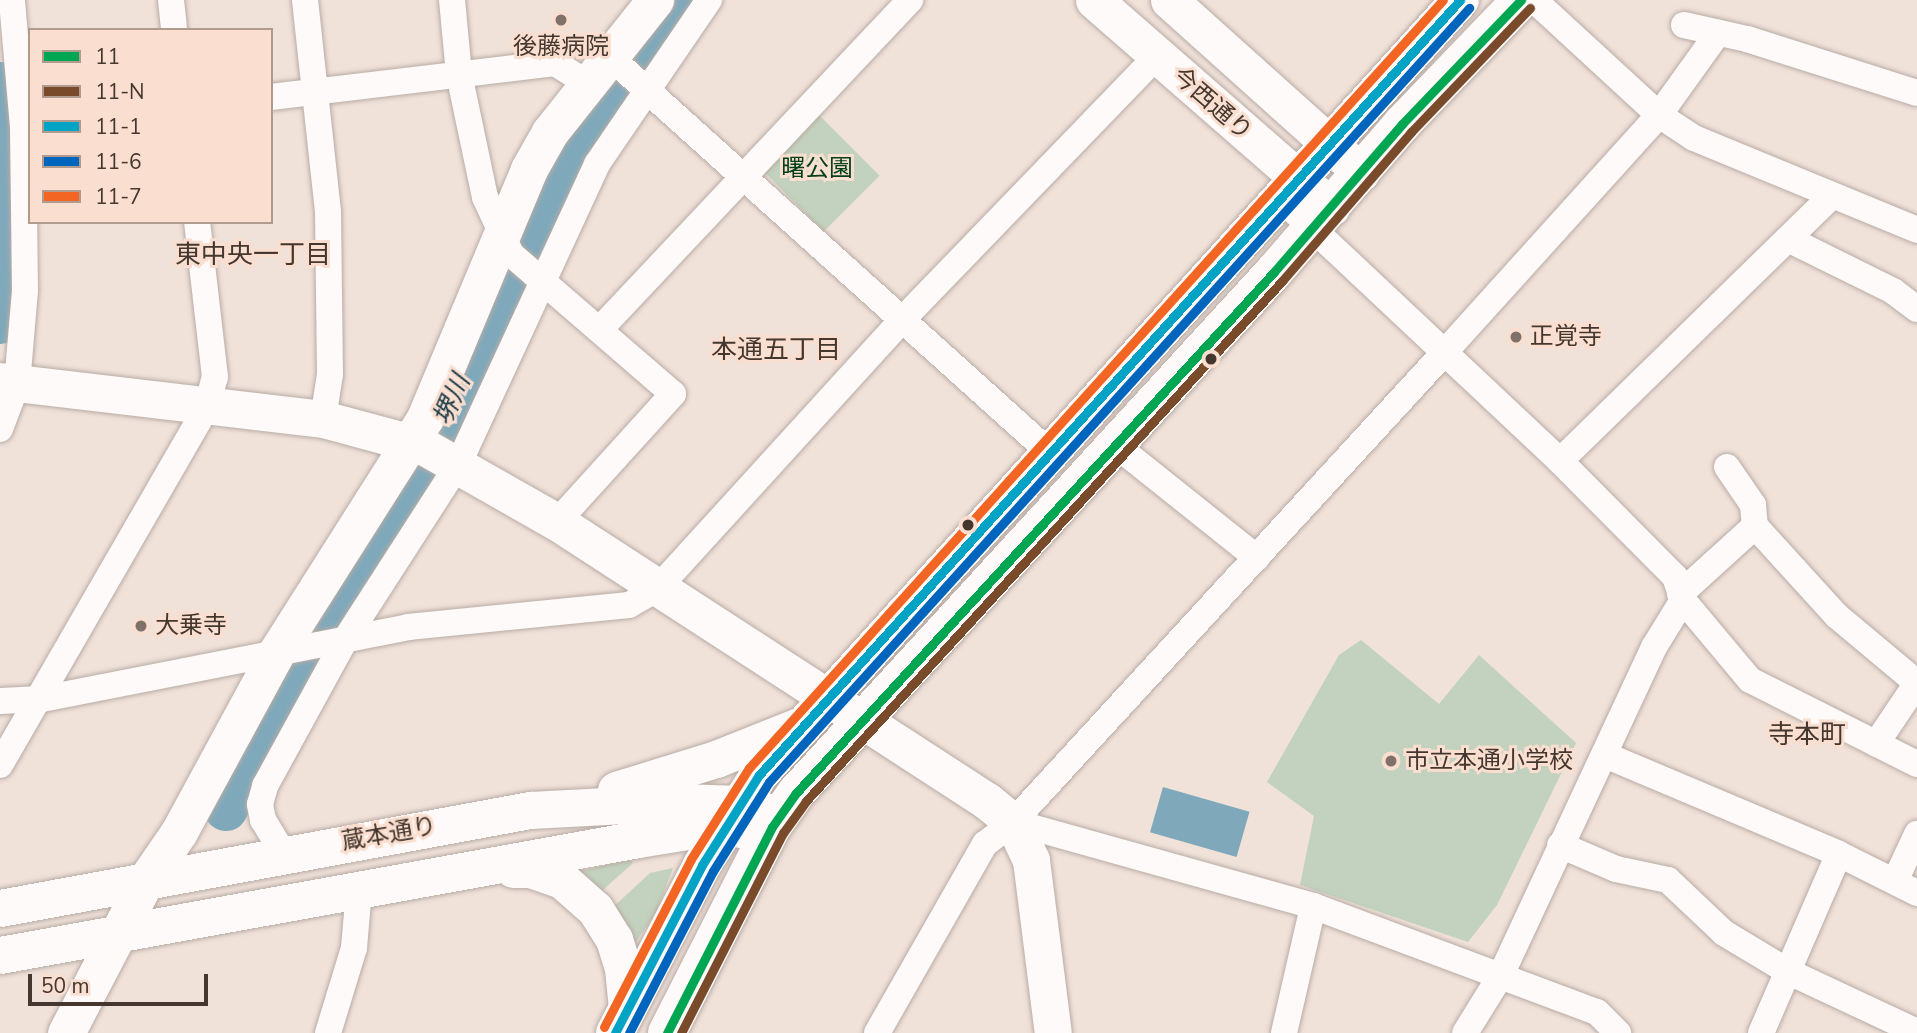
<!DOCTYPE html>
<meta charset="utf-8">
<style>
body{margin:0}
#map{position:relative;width:1917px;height:1033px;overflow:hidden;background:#f0e1d9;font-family:"Nunito Sans","Noto Sans JP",sans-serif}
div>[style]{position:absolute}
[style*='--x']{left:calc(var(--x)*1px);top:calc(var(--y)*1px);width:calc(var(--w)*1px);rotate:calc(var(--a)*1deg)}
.green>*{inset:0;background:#c3d2be;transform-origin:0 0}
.water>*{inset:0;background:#7fa9bb;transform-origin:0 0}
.river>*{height:44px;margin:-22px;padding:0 22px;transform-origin:22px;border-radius:22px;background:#7fa9bb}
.roads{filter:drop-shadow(0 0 2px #b8aca5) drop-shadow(0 0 2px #b8aca5)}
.street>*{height:26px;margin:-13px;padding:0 13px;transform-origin:13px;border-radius:13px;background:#fdfaf9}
.secondary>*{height:37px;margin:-18.5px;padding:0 18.5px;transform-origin:18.5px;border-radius:18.5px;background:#fdfaf9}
.highway>*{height:38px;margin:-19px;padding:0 19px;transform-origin:19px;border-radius:19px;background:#fdfaf9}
.bus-1>*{height:9px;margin:-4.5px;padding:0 4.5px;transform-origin:4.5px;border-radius:4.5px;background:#00a651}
.bus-2>*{height:9px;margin:-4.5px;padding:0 4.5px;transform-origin:4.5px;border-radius:4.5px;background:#7a4b2a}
.bus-3>*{height:9px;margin:-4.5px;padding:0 4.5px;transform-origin:4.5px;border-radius:4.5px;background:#03a3c6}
.bus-4>*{height:9px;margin:-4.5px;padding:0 4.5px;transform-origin:4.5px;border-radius:4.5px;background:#0065bd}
.bus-5>*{height:9px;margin:-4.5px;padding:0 4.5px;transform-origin:4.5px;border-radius:4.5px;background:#f26522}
.dots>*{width:19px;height:19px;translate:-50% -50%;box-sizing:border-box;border:4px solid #fadecf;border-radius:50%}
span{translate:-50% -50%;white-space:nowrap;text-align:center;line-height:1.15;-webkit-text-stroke:6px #fadecf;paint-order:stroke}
.poi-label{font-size:24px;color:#44372f}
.left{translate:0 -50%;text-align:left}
.street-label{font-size:24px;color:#44372f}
.park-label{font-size:24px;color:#00411c}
.neighbourhood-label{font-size:26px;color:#44372f}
.water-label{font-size:26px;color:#193946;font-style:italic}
.legend{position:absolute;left:28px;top:28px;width:245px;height:196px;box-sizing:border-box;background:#fadecf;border:2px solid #b19b8f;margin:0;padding:9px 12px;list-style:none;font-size:21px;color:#44372f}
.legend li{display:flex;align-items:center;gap:14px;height:35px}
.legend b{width:35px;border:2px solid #b19b8f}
.scale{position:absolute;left:28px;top:974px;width:180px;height:32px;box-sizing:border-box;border:4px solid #44372f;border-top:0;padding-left:9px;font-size:21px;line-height:24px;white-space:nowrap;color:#44372f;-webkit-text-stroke:5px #fadecf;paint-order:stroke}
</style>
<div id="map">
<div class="green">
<i style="left:816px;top:112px;width:90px;height:79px;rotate:45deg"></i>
<i style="clip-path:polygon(1361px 640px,1439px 704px,1479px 655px,1576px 743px,1497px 905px,1468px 942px,1300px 885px,1314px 816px,1267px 782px,1339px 655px)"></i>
<i style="clip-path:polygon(630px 859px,633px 863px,594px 898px,566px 875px)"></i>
<i style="clip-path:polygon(673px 868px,656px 913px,628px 953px,610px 910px,650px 873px)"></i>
</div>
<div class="water">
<i style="left:1163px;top:787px;width:90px;height:47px;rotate:16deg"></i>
</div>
<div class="river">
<i style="--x:0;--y:84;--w:71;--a:86.8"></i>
<i style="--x:4;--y:155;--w:167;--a:91.4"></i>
<i style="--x:226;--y:809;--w:159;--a:-63.4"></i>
<i style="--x:297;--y:667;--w:133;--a:-60.4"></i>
<i style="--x:363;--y:551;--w:100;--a:-54.7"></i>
<i style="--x:421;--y:469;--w:258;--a:-65.7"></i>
<i style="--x:527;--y:234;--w:90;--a:-61.4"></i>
<i style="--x:570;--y:155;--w:76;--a:-55.7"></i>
<i style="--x:613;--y:92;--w:120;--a:-50.1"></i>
</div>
<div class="roads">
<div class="street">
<i style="--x:171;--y:0;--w:30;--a:84"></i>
<i style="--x:305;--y:0;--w:213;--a:83.8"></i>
<i style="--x:328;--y:212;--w:162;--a:89.3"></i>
<i style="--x:330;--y:374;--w:46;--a:98.8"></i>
<i style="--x:452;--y:0;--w:74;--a:84.6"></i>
<i style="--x:459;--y:74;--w:126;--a:78.1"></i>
<i style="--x:485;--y:197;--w:63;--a:65.5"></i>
<i style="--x:511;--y:254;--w:214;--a:40.8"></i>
<i style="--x:673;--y:394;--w:173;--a:132.2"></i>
<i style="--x:1534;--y:0;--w:170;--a:42.6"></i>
<i style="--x:1659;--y:115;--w:42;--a:33.3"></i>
<i style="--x:1694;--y:138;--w:241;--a:22.4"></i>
<i style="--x:1684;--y:25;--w:65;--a:12.5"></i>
<i style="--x:1747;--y:39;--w:178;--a:17.6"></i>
<i style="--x:609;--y:56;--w:591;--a:41.98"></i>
<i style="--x:271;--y:97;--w:286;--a:-6.8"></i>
<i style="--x:555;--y:63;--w:38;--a:32"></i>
<i style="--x:1280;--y:198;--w:384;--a:43.2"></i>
<i style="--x:1560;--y:461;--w:163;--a:45.2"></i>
<i style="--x:1675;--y:577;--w:24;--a:71"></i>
<i style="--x:1683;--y:600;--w:55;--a:121.7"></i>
<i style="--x:1654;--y:647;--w:362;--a:115"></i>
<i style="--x:1501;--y:975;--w:68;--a:121.8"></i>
<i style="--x:1788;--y:239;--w:117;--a:26.3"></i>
<i style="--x:1893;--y:291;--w:30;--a:37"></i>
<i style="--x:601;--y:328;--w:451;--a:-46.7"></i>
<i style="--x:0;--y:429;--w:48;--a:-69.3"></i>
<i style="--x:17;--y:384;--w:93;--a:-85.1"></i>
<i style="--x:25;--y:291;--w:164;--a:-90.7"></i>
<i style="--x:23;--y:127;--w:127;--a:-95"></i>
<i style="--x:1113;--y:443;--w:184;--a:38.6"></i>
<i style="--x:1560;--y:461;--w:380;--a:-44.3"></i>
<i style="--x:1727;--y:467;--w:46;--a:55.6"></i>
<i style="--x:1753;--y:505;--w:21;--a:85"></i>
<i style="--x:1755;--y:526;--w:122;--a:47.7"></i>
<i style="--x:1837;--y:616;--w:104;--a:39.9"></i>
<i style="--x:1917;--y:683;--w:73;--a:123.9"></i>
<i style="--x:1680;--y:594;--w:101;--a:-42.2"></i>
<i style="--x:1683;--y:600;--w:104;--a:50.1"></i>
<i style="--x:1750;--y:680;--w:187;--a:26.7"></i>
<i style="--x:0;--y:701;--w:42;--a:-2.7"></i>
<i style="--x:42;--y:699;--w:373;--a:-11.1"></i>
<i style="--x:408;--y:627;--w:222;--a:-5.7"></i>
<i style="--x:629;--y:605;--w:34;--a:-30"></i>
<i style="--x:658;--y:588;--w:362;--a:-47.7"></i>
<i style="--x:902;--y:320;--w:367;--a:-46"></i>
<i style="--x:1605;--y:755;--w:254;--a:22.9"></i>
<i style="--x:1839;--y:854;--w:87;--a:26.6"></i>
<i style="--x:0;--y:765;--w:414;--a:-60"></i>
<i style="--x:207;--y:406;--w:30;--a:-75"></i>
<i style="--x:215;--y:377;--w:156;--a:-96.6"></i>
<i style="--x:1013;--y:822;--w:312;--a:15.6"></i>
<i style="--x:1313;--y:906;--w:303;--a:20.5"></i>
<i style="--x:1597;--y:1012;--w:30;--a:45"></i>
<i style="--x:1560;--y:845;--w:61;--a:23.2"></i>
<i style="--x:1616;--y:869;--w:53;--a:11.9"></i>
<i style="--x:1668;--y:880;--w:77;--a:43.4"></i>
<i style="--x:1724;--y:933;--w:76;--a:31"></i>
<i style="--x:1789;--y:972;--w:141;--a:25.1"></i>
<i style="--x:283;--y:853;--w:39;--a:-121"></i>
<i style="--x:263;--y:820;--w:16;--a:-101"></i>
<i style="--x:260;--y:804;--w:19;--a:-74"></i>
<i style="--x:265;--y:786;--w:166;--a:-61.3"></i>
<i style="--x:345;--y:640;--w:211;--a:-57.2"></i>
<i style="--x:459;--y:463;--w:329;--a:-65.2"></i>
<i style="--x:597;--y:164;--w:199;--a:-55.7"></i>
<i style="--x:1896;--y:879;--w:50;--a:-65"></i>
<i style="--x:328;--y:1033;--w:89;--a:-73"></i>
<i style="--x:354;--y:948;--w:58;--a:-85.1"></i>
<i style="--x:877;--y:1033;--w:218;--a:-60.3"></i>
<i style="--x:985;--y:844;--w:36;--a:-38"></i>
<i style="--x:1013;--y:822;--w:636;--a:-47.42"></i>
<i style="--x:1443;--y:354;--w:322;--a:-47.9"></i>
<i style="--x:1659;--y:115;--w:101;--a:-54.3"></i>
<i style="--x:1284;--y:1033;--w:130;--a:-77.1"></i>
<i style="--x:1761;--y:1033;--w:195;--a:-66.5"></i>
</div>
<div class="secondary">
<i style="--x:1094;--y:0;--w:315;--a:41.1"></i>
<i style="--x:1169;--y:0;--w:258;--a:41.9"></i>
<i style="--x:0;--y:381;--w:325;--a:6.7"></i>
<i style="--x:323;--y:419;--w:104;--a:15.1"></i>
<i style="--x:423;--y:446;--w:154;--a:29.6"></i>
<i style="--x:557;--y:522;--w:513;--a:32.98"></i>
<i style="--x:987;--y:801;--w:33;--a:39"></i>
<i style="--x:1013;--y:822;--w:42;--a:64.7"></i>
<i style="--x:1031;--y:860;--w:174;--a:82.8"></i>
<i style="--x:616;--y:790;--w:105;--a:-17.2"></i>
<i style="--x:716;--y:759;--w:92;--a:-21.8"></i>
<i style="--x:513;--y:869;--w:17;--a:0"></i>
<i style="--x:530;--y:869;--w:34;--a:19"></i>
<i style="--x:562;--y:880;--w:44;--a:41.3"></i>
<i style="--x:595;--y:909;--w:36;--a:58"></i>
<i style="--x:614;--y:939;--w:30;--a:73"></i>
<i style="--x:623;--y:968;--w:41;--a:84.4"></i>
<i style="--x:0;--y:908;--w:539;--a:-10.48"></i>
<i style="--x:530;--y:810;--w:152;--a:-3"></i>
<i style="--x:682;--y:802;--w:57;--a:2"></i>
<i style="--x:739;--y:804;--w:42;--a:15"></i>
<i style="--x:0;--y:955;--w:648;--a:-10.3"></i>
<i style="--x:638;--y:839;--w:88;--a:-9.1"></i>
<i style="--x:725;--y:825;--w:25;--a:14"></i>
<i style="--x:66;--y:1033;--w:173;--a:-62.4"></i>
<i style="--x:146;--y:880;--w:58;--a:-55.5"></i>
<i style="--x:179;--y:832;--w:204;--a:-61.5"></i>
<i style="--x:276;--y:653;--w:278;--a:-57.6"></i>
<i style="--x:425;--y:418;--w:270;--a:-67.3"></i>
<i style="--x:529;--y:169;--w:43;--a:-60.4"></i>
<i style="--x:550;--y:132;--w:169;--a:-51.5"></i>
</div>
<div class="highway">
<i style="--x:615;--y:1033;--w:189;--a:-62.6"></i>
<i style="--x:702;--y:865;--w:107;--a:-57.7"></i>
<i style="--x:759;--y:775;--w:1045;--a:-47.87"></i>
<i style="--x:667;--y:1033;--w:231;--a:-63"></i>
<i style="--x:772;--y:827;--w:42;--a:-54.8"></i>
<i style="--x:796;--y:793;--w:706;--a:-47.47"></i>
<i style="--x:1273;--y:273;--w:197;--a:-49.1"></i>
<i style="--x:1402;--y:124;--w:172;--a:-46.2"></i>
</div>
</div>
<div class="bus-1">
<i style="--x:667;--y:1033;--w:231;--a:-63"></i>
<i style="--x:772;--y:827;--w:42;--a:-54.8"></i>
<i style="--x:796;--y:793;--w:706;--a:-47.47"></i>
<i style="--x:1273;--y:273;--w:197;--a:-49.1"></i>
<i style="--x:1402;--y:124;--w:172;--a:-46.2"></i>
</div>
<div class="bus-2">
<i style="--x:681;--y:1033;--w:225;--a:-63"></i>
<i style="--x:783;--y:833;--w:39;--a:-54"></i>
<i style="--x:806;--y:801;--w:705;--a:-47.53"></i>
<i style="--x:1282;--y:281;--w:197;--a:-49.1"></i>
<i style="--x:1411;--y:132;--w:172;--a:-46.2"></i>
</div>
<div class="bus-3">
<i style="--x:615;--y:1033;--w:189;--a:-62.6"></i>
<i style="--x:702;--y:865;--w:107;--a:-57.7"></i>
<i style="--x:759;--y:775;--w:1045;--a:-47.87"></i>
</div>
<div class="bus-4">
<i style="--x:629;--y:1033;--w:182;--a:-62.6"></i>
<i style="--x:713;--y:871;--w:105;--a:-57.8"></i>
<i style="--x:769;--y:782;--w:1044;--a:-47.87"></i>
</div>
<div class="bus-5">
<i style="--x:604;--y:1027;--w:189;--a:-62.6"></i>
<i style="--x:691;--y:859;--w:108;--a:-57.5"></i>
<i style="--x:749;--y:768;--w:1035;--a:-47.9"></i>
</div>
<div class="dots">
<i style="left:561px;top:20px;background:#80726a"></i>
<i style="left:1516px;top:337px;background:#80726a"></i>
<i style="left:1211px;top:359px;background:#44372f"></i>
<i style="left:968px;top:525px;background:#44372f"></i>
<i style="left:141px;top:626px;background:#80726a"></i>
<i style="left:1391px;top:761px;background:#80726a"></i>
</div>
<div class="poi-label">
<span style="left:561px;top:47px">後藤病院</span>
<span class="left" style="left:1530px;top:337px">正覚寺</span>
<span class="left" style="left:155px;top:626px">大乗寺</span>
<span class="left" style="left:1405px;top:761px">市立本通小学校</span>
</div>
<div class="street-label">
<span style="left:1212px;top:104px;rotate:41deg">今西通り</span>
<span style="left:389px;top:834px;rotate:-10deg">蔵本通り</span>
</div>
<div class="park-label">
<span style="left:817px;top:169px">曙公園</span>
</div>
<div class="neighbourhood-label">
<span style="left:253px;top:255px">東中央一丁目</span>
<span style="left:776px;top:350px">本通五丁目</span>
<span style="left:1807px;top:735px">寺本町</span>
</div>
<div class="water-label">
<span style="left:452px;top:400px;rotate:-66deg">堺川</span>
</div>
<ul class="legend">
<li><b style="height:9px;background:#00a651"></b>11</li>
<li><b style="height:9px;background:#7a4b2a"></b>11-N</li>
<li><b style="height:9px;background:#03a3c6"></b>11-1</li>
<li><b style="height:9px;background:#0065bd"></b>11-6</li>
<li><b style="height:9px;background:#f26522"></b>11-7</li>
</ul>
<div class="scale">50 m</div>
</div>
